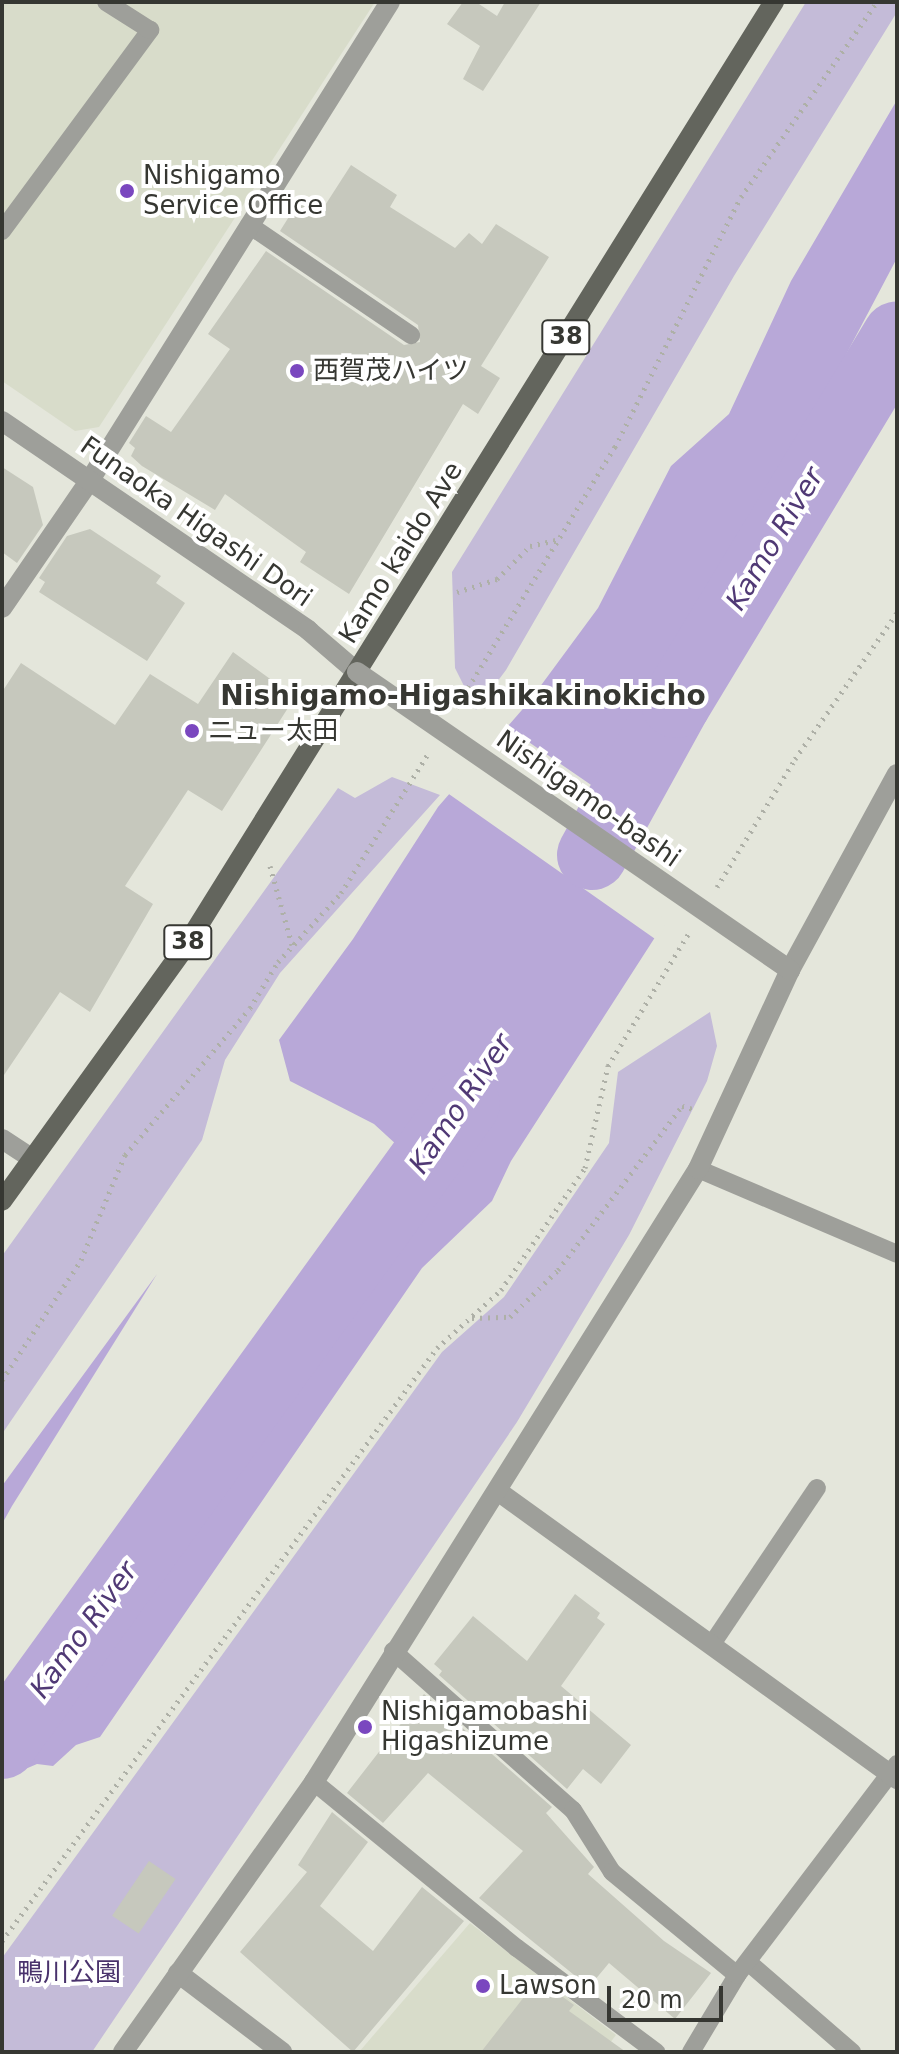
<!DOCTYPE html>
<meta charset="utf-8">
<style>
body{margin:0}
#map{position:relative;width:899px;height:2054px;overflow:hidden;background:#e4e6db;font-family:"DejaVu Sans","Noto Sans JP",sans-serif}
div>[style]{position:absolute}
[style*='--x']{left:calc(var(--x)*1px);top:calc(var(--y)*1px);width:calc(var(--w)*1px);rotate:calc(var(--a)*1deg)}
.built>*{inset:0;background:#d8dcca}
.green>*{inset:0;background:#c4bbd8}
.water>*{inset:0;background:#b8a8d8}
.pier>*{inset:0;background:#e4e6db}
.river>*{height:70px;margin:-35px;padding:0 35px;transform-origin:35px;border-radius:35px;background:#b8a8d8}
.building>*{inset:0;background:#c6c8bd;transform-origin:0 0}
.path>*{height:5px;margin-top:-2.5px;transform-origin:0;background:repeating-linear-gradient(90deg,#aeb0a7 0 2px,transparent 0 8px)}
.service>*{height:18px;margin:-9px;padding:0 9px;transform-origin:9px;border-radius:9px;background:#9e9f9a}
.minor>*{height:20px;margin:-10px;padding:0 10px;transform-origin:10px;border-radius:10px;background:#9e9f9a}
.tertiary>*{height:20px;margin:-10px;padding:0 10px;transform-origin:10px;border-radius:10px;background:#9e9f9a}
.primary>*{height:20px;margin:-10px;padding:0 10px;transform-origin:10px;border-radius:10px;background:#63655d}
.tertiary-bridge>*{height:20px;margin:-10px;padding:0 10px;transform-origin:10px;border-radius:10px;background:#9e9f9a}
.dots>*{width:22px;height:22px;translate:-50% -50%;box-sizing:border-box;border:4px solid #fff;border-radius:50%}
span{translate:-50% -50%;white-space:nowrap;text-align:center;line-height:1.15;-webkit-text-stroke:8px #fff;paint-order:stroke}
.shield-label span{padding:2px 6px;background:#fff;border:2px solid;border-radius:6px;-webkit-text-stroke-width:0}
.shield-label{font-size:24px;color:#363732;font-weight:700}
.poi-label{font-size:26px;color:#363732}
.left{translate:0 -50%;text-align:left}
.street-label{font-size:26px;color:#363732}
.park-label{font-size:26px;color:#49326c}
.water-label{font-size:28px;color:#503975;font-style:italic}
.neighbourhood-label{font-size:28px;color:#363732;font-weight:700}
.frame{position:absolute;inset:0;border:4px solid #363732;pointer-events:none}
.scale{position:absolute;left:607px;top:1986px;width:116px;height:36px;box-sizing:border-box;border:4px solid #363732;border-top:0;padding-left:10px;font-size:24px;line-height:28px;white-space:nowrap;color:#363732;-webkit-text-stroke:6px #fff;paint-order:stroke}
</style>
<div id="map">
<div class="built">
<i style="clip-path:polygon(2px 2px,375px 2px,99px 427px,75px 431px,2px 381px)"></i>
<i style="clip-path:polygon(470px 1923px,616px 2035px,603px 2052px,359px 2052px)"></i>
</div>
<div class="green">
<i style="clip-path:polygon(806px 2px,897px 2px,897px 12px,734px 276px,506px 670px,476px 710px,455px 668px,452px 572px)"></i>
<i style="clip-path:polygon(392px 777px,440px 795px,280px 973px,225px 1060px,202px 1140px,2px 1434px,2px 1256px,338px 788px,355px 798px)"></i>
<i style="clip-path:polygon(710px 1012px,717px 1046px,707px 1081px,629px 1235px,517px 1422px,92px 2052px,2px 2052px,2px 1958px,442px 1352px,504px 1297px,609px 1143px,618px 1072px)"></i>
</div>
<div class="water">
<i style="clip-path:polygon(897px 100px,897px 258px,654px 719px,623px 820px,661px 928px,511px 1161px,492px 1201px,422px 1268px,100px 1737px,76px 1745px,53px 1766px,37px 1764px,2px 1779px,2px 1737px,22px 1728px,71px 1689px,182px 1543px,331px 1341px,410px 1192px,398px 1146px,374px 1124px,290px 1081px,279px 1040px,353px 939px,438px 807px,528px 703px,598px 608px,671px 466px,729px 414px,791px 281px)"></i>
<i style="clip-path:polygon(157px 1274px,12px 1506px,2px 1524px,2px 1486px)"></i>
</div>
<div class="pier">
<i style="clip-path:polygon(504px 725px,629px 811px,627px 820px,665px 927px,658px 941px,446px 792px)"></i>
</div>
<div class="river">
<i style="--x:592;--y:855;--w:174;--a:-61.1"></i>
<i style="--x:676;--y:703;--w:428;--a:-58.9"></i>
<i style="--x:2;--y:1744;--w:790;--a:-54.12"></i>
</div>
<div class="building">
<i style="clip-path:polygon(463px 2px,476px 2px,497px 16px,505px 2px,541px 2px,483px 91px,463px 79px,480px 46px,447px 24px)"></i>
<i style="clip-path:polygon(351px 165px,397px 195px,390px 207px,455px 248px,469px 233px,482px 244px,496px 224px,549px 257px,481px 366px,500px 378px,478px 414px,463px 404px,349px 594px,300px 562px,306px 552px,225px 494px,215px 510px,142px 466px,131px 456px,135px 448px,129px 443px,146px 416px,171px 432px,230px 349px,208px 334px,266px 251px,404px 345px,420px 342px,418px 325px,280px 231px,302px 196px,322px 210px)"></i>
<i style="clip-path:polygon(2px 467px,33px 487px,43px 525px,17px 563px,2px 552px)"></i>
<i style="clip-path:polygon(90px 529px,161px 576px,156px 583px,185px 603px,147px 661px,39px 592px,45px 582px,39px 578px,67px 536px)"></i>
<i style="clip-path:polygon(233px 652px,295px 697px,222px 811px,188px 790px,125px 886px,153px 904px,90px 1012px,60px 992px,2px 1078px,2px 692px,21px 663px,115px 725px,150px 674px,198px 704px)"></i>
<i style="clip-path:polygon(575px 1594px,600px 1613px,597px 1618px,605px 1624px,561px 1686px,631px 1745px,601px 1784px,583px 1769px,567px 1789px,439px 1675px,442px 1671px,434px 1664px,473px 1616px,527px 1661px)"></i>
<i style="clip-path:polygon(424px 1694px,552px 1807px,546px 1813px,594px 1867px,588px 1874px,664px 1941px,711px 1973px,675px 2019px,609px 1963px,589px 1987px,479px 1898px,523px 1851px,428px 1773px,383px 1823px,347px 1793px)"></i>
<i style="clip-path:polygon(332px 1812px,368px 1842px,320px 1906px,373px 1951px,422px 1887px,464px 1921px,353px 2052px,240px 1952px,307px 1872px,298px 1865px)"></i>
<i style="left:149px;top:1861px;width:32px;height:66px;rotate:34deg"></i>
<i style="clip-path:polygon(538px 1979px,574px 2005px,569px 2011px,626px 2052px,481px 2052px)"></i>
</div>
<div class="path">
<i style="--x:457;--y:592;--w:42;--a:-18"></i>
<i style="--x:497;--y:579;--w:47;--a:-45"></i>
<i style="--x:530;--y:546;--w:31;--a:-13"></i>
<i style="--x:456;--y:708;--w:306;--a:-58.7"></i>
<i style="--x:615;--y:447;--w:280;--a:-63.3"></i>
<i style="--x:741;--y:197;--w:238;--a:-55.1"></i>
<i style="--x:270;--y:866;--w:82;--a:74.4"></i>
<i style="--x:717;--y:887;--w:150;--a:-58.6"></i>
<i style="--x:795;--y:759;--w:178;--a:-55.1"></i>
<i style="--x:472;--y:1318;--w:38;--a:-2"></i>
<i style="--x:510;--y:1317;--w:67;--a:-44.4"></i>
<i style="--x:558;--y:1270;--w:206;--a:-52.9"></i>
<i style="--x:682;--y:1106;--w:11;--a:15"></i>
<i style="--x:2;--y:1380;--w:144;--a:-56.6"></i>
<i style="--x:81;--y:1260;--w:114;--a:-67.3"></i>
<i style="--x:125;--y:1155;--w:193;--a:-49.6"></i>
<i style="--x:250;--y:1008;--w:54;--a:-58.7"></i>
<i style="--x:278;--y:962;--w:93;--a:-47.6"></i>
<i style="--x:341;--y:893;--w:164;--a:-58"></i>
<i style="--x:2;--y:1941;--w:735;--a:-53.74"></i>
<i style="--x:437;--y:1348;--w:86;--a:-42.2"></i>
<i style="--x:501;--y:1290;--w:148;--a:-55.5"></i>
<i style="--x:585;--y:1168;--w:105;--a:-77.3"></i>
<i style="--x:608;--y:1066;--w:156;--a:-58.7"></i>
</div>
<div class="service">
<i style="--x:249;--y:225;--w:196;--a:34.2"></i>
<i style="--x:2;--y:231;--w:250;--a:-53.6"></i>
<i style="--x:150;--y:30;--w:52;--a:-147.5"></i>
<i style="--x:698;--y:1169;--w:216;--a:23.1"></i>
<i style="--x:712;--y:1644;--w:188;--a:-56.1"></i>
<i style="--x:393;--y:1651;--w:240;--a:41.5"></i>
<i style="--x:573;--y:1810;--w:73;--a:57.8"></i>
<i style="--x:612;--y:1872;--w:162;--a:39.5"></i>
<i style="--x:314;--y:1782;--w:262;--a:39.3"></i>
<i style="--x:517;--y:1948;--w:174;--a:36.8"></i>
<i style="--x:748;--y:1962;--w:138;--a:40.9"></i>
<i style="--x:691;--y:2052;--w:90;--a:-59.1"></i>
<i style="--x:737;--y:1975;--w:265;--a:-52.8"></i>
</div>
<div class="minor">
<i style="--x:2;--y:608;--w:155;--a:-55.5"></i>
<i style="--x:90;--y:480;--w:564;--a:-57.89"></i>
<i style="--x:2;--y:1139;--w:35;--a:33"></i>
<i style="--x:499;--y:1492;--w:491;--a:35.8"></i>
</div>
<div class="tertiary">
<i style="--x:2;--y:421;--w:371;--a:34.3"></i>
<i style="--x:308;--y:630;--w:65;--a:40.6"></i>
<i style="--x:178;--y:1973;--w:131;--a:37.2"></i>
<i style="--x:123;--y:2052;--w:331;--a:-54.7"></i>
<i style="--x:314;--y:1782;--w:723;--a:-57.94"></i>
<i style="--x:698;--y:1169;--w:219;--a:-65.2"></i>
<i style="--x:790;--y:970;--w:223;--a:-61.4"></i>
</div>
<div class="primary">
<i style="--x:2;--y:1201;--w:313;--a:-54.2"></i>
<i style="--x:185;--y:947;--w:1114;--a:-58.07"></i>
</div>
<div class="tertiary-bridge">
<i style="--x:357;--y:672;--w:526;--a:34.54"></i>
</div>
<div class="dots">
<i style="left:127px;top:191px;background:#7a47bf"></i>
<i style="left:297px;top:371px;background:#7a47bf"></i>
<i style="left:192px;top:731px;background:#7a47bf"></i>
<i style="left:365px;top:1727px;background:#7a47bf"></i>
<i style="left:483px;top:1986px;background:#7a47bf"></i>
</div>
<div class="shield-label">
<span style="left:566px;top:337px">38</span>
<span style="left:188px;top:942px">38</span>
</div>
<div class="poi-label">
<span class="left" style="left:143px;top:191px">Nishigamo<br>Service Office</span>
<span class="left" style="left:313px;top:371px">西賀茂ハイツ</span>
<span class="left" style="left:208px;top:731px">ニュー太田</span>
<span class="left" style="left:381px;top:1727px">Nishigamobashi<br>Higashizume</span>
<span class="left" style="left:499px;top:1986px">Lawson</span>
</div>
<div class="street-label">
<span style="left:196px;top:522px;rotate:35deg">Funaoka Higashi Dori</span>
<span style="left:401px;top:553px;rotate:-58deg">Kamo kaido Ave</span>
<span style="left:588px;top:799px;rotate:35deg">Nishigamo-bashi</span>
</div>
<div class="park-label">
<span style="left:69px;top:1973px">鴨川公園</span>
</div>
<div class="water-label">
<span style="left:775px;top:539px;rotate:-59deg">Kamo River</span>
<span style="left:461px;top:1104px;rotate:-56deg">Kamo River</span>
<span style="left:84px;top:1630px;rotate:-54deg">Kamo River</span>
</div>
<div class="neighbourhood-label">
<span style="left:463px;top:696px">Nishigamo-Higashikakinokicho</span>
</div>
<div class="frame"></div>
<div class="scale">20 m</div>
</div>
